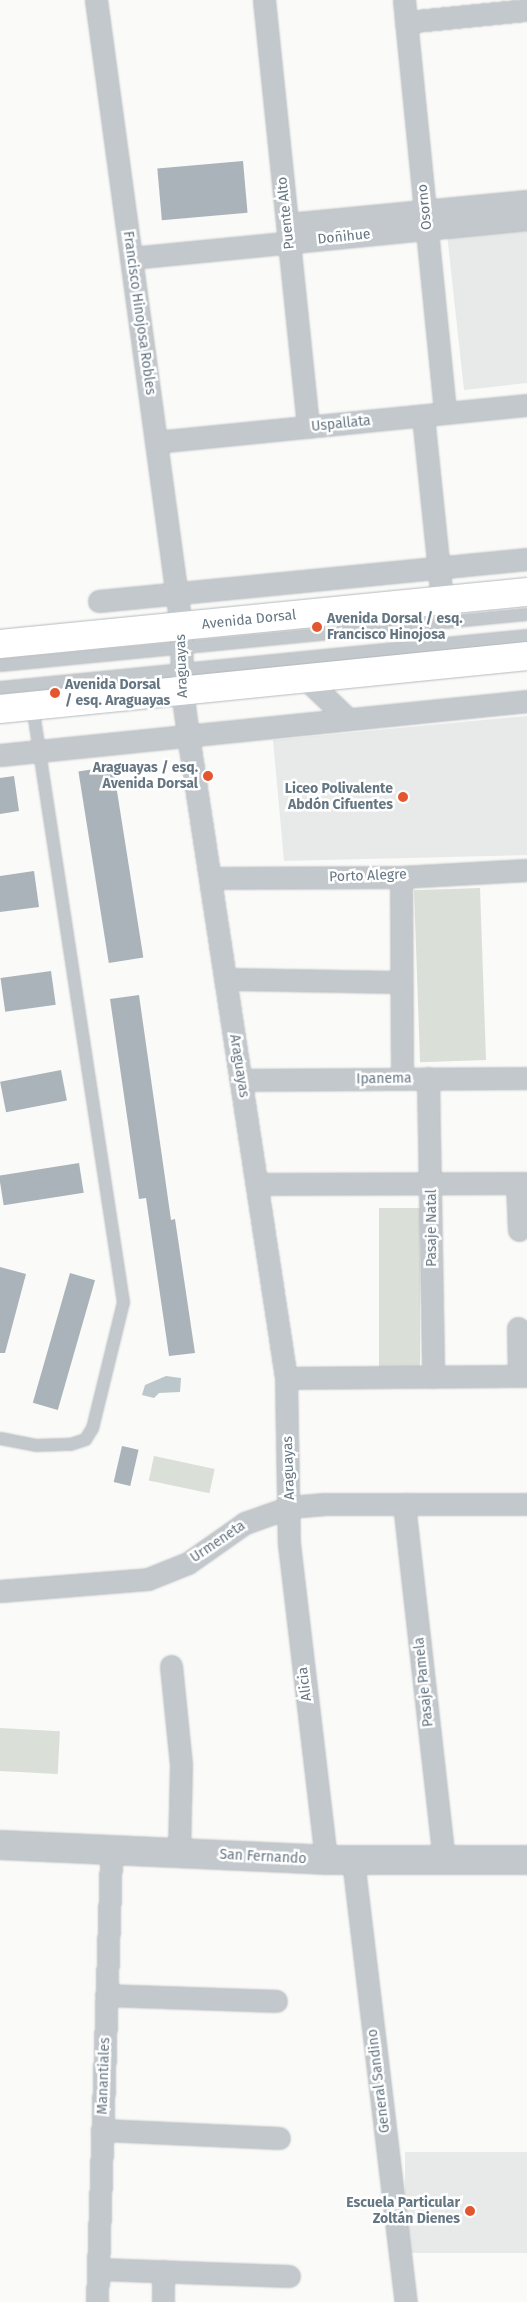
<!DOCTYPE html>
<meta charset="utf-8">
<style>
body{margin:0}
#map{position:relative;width:527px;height:2302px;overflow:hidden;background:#fafaf8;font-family:"Fira Sans",sans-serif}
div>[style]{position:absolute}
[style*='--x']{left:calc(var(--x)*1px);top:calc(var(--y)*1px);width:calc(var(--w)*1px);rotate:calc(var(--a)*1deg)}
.built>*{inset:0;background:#e8e9e9;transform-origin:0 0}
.green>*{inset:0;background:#dadfd7;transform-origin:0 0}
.water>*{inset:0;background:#bbc7cb}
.building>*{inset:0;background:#aab3b9;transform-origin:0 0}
.roads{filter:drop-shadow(0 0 1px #b5babe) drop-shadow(0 0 1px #b5babe)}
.service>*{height:11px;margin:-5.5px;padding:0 5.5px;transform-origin:5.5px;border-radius:5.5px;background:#c3c8cc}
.minor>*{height:21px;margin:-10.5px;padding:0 10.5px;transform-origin:10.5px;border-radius:10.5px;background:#c3c8cc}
.tertiary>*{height:28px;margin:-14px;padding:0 14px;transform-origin:14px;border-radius:14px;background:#c3c8cc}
.primary>*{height:28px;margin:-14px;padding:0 14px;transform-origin:14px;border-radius:14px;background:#fff}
.dots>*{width:14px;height:14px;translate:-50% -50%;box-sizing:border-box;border:2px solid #fff;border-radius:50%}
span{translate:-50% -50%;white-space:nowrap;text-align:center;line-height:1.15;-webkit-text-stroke:5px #fff;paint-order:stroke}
.street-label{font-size:14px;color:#657683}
.poi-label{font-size:14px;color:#657683;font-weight:700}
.left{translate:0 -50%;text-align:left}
.right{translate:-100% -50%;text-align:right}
</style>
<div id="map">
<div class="built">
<i style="clip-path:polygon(527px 225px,527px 383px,464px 390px,447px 234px)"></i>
<i style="clip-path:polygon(527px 716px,527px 855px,284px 861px,273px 740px)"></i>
<i style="left:527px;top:2152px;width:101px;height:122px;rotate:90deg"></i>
</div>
<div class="green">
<i style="left:480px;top:888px;width:172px;height:66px;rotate:88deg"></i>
<i style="left:379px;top:1208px;width:41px;height:163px"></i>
<i style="left:154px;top:1456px;width:62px;height:25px;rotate:12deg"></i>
<i style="left:0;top:1728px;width:60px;height:43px;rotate:3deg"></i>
</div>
<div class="water">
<i style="clip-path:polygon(166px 1376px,181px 1378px,180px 1392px,159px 1393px,154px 1398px,142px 1395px,145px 1385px)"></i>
</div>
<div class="building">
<i style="left:243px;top:161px;width:52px;height:86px;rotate:85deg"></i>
<i style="left:113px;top:766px;width:194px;height:35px;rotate:81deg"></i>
<i style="clip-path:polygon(14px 776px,19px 811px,0 814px,0 778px)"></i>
<i style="clip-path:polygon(34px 871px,39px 907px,0 912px,0 876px)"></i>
<i style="left:51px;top:971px;width:34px;height:51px;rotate:82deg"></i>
<i style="clip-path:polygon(139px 995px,171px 1220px,175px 1219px,195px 1353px,169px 1356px,146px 1198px,139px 1199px,110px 999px)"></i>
<i style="left:61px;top:1070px;width:31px;height:62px;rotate:79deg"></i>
<i style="left:79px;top:1163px;width:30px;height:81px;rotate:81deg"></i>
<i style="clip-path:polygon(0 1267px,26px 1274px,5px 1353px,0 1353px)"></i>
<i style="left:70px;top:1273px;width:26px;height:135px;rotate:16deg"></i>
<i style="left:122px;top:1446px;width:17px;height:37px;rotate:13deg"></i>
</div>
<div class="roads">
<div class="service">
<i style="--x:0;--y:665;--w:529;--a:-5.53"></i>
<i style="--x:0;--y:687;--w:530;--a:-5.64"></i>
<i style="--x:0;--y:1438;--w:36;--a:11"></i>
<i style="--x:35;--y:1445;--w:35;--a:-2"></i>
<i style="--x:70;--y:1444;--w:16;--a:-18"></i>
<i style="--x:85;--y:1439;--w:13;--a:-58"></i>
<i style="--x:92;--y:1428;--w:130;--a:-76.2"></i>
<i style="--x:123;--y:1302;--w:604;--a:-98.67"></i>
</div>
<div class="minor">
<i style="--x:96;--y:0;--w:632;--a:82.27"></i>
<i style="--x:181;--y:626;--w:65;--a:89.1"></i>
<i style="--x:182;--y:691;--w:44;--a:82.2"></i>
<i style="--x:188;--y:735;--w:650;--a:81.33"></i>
<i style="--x:286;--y:1378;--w:166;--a:89"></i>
<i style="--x:289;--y:1544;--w:318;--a:83.3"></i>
<i style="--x:264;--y:0;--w:429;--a:84.1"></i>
<i style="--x:404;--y:0;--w:415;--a:84.3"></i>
<i style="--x:406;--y:22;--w:122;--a:-5.7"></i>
<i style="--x:288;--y:224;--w:240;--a:-5.5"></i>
<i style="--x:131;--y:258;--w:398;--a:-5.6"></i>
<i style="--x:423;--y:416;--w:185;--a:84.1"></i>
<i style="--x:156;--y:442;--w:373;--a:-5.7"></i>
<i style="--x:99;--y:601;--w:430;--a:-5.6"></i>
<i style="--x:306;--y:679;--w:58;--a:43.6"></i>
<i style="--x:0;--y:755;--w:530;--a:-5.85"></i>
<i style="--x:401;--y:877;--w:202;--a:89.7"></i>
<i style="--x:210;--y:878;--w:191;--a:-0.3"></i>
<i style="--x:401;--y:877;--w:126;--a:-3.2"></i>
<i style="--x:225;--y:979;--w:176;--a:1"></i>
<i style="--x:428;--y:1078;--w:299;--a:89"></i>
<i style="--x:241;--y:1080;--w:286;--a:-0.4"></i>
<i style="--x:517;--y:1183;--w:47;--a:87.6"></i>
<i style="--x:257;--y:1184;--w:270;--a:-0.2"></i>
<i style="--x:518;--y:1328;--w:48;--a:88.8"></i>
<i style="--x:286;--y:1378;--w:241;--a:-0.5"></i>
<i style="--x:404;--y:1504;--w:358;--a:83.6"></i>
<i style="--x:0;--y:1591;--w:148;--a:-4.6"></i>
<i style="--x:148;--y:1579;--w:43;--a:-21.8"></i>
<i style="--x:188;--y:1563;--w:70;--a:-35.1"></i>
<i style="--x:245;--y:1523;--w:48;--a:-19.6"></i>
<i style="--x:290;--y:1507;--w:35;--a:-5"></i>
<i style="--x:325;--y:1504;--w:202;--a:0"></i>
<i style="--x:171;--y:1666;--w:100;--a:84.2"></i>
<i style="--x:181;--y:1765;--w:88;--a:91.3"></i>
<i style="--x:353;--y:1860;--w:445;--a:83.2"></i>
<i style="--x:106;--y:1995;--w:170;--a:2"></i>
<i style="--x:102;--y:2130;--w:177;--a:2.6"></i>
<i style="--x:98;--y:2269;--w:191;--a:2.1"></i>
<i style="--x:97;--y:2302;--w:451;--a:-88.2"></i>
<i style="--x:163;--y:2302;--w:31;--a:-90"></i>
</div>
<div class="tertiary">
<i style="--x:0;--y:1845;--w:326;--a:2.6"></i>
<i style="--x:326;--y:1860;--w:201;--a:0"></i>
</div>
<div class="primary">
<i style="--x:0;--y:644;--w:530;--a:-5.64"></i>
<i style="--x:0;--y:709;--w:530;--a:-5.74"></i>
</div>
</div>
<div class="dots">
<i style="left:317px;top:627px;background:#e4572e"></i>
<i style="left:55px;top:693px;background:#e4572e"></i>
<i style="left:208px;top:776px;background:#e4572e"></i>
<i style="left:403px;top:797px;background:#e4572e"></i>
<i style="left:470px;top:2211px;background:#e4572e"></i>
</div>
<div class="street-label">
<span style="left:425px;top:207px;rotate:-96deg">Osorno</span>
<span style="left:286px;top:213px;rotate:-96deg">Puente Alto</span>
<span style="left:344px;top:237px;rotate:-6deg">Doñihue</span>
<span style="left:139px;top:313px;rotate:82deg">Francisco Hinojosa Robles</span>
<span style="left:341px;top:424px;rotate:-6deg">Uspallata</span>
<span style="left:249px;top:620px;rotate:-6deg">Avenida Dorsal</span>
<span style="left:182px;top:666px;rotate:-92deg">Araguayas</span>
<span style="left:368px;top:876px;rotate:-2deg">Porto Alegre</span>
<span style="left:239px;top:1066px;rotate:81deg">Araguayas</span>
<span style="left:384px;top:1079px;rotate:-1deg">Ipanema</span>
<span style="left:432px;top:1228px;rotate:-90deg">Pasaje Natal</span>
<span style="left:289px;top:1468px;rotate:-92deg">Araguayas</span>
<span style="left:218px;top:1542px;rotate:-34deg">Urmeneta</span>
<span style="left:424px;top:1682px;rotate:-96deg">Pasaje Pamela</span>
<span style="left:305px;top:1684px;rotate:-97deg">Alicia</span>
<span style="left:263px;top:1857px;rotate:3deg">San Fernando</span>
<span style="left:104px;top:2076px;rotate:-88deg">Manantiales</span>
<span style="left:379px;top:2081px;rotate:-97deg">General Sandino</span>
</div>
<div class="poi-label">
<span class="left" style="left:327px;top:627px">Avenida Dorsal / esq.<br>Francisco Hinojosa</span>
<span class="left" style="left:65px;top:693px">Avenida Dorsal<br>/ esq. Araguayas</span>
<span class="right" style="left:198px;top:776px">Araguayas / esq.<br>Avenida Dorsal</span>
<span class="right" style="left:393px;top:797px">Liceo Polivalente<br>Abdón Cifuentes</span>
<span class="right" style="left:460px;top:2211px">Escuela Particular<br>Zoltán Dienes</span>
</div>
</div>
